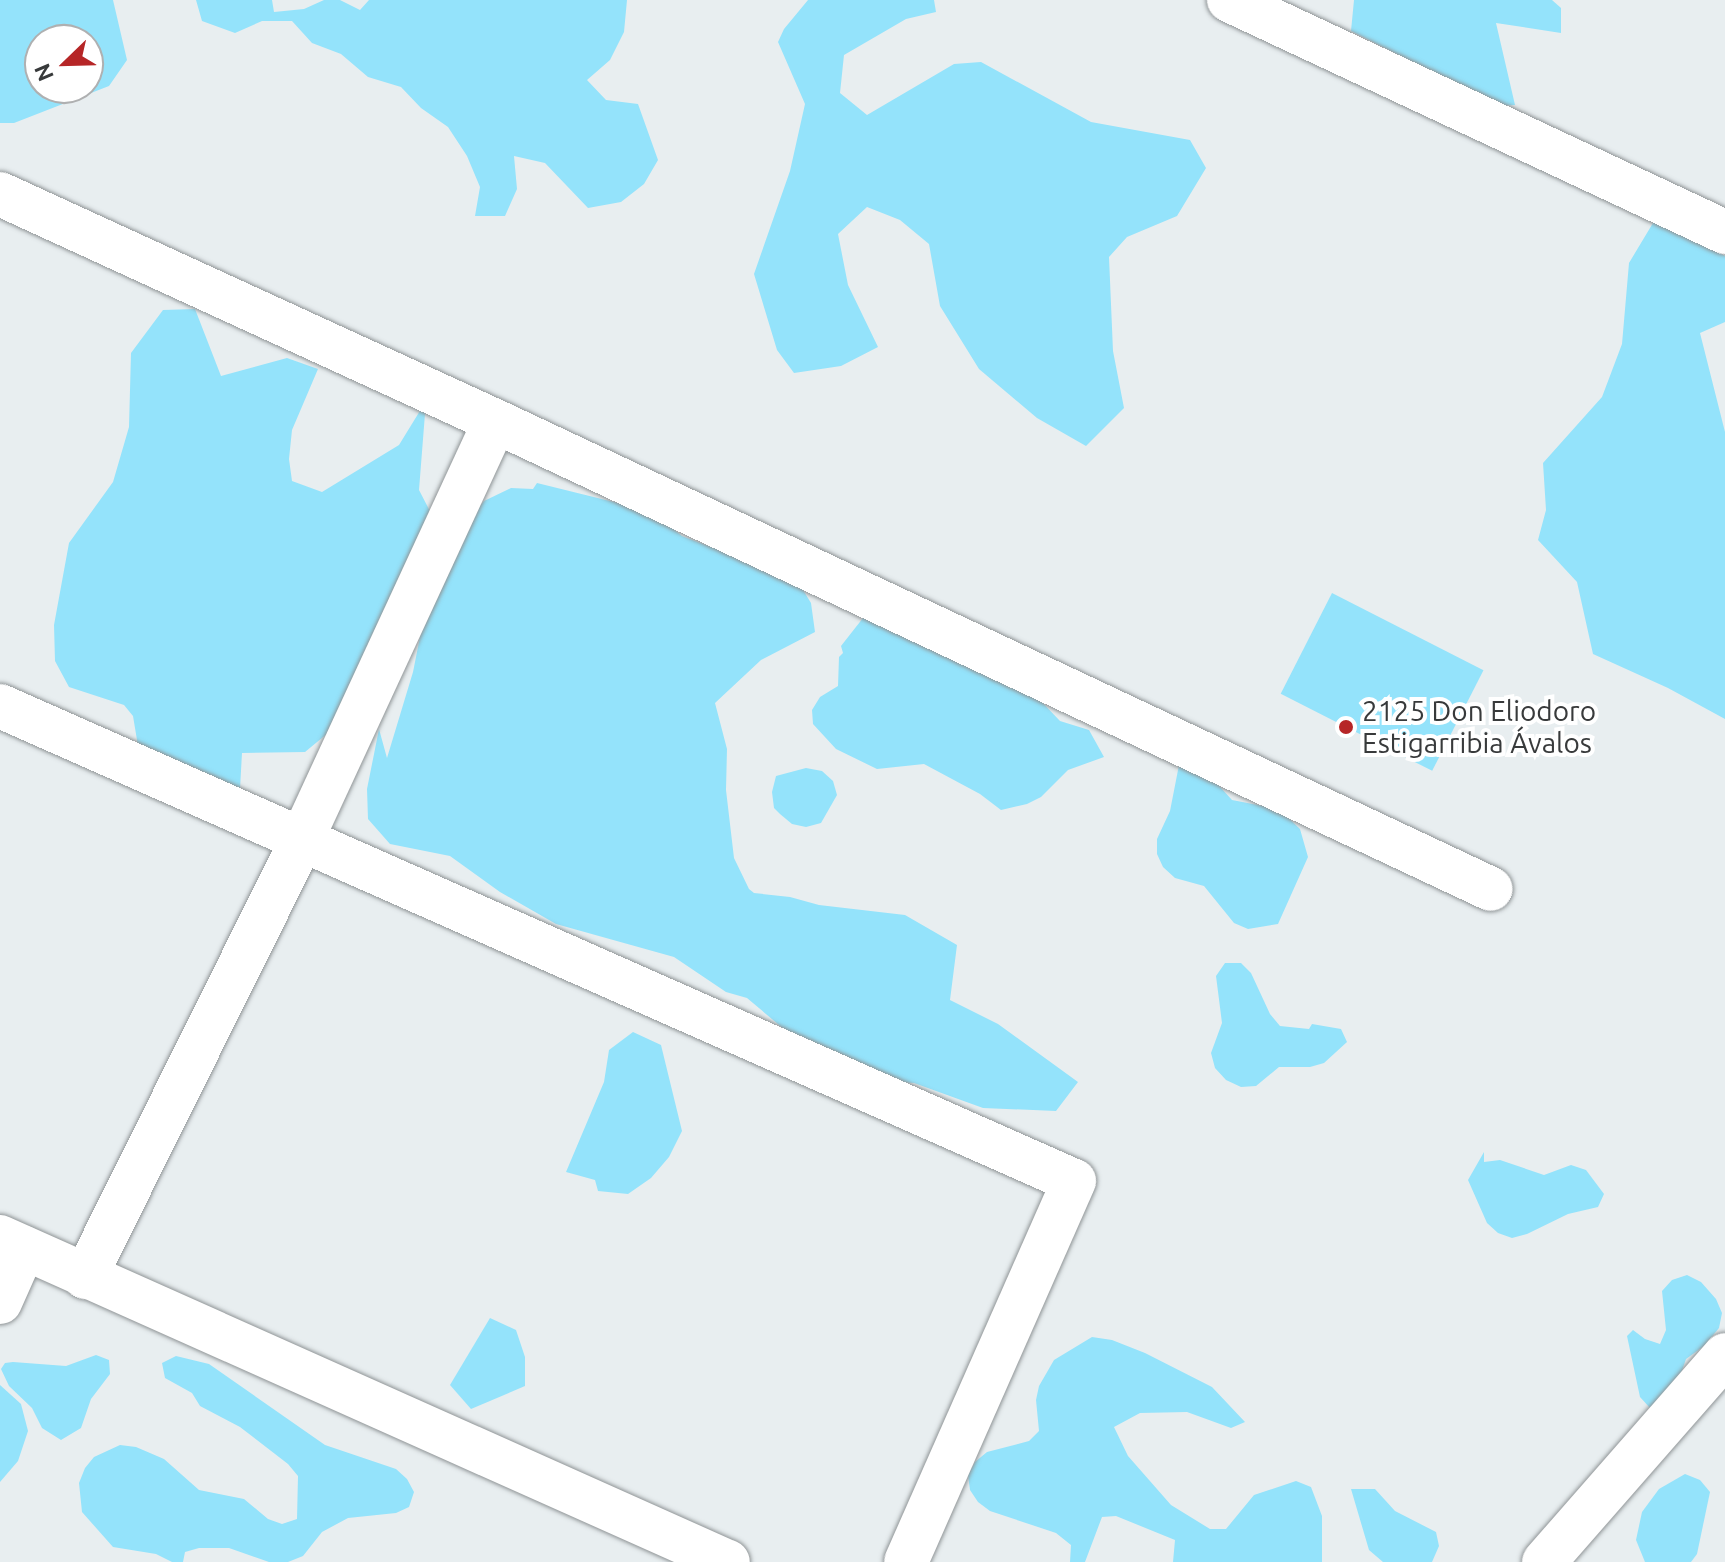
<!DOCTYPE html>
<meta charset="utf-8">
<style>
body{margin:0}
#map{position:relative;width:1725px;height:1562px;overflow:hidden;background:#e8eef0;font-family:Ubuntu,sans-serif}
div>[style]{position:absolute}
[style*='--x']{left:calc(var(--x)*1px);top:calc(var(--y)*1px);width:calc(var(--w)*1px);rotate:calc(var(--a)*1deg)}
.green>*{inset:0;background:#94e3fb;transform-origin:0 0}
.roads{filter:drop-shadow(0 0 2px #8f9496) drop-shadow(0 0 2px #8f9496)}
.minor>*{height:44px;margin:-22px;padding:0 22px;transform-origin:22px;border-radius:22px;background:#fff}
.dots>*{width:22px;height:22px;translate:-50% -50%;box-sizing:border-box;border:4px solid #fff;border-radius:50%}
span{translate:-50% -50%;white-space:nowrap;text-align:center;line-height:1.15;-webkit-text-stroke:8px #fff;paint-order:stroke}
.poi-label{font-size:28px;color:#383a3b}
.left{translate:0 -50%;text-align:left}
.north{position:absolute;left:24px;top:24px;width:80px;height:80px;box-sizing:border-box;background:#fff;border:2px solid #afb0b1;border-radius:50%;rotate:247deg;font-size:22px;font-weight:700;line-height:32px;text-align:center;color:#383a3b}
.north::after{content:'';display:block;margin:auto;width:28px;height:36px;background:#b62627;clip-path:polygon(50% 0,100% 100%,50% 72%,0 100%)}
</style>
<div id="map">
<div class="green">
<i style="clip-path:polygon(evenodd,0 0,113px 0,127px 60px,109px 86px,14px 123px,0 123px,0 0,40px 40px,88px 40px,88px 88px,40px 88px,40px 40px)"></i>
<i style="clip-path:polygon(196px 0,272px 0,274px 12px,304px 9px,324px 0,340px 0,360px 10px,369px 0,627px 0,624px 32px,610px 60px,587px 80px,606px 100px,638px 104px,658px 160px,644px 184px,621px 202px,588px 208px,545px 163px,514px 156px,517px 189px,505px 216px,475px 216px,480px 187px,467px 156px,448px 127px,421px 108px,401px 87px,368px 77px,341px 54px,312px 43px,292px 21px,262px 21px,235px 33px,202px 21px)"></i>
<i style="clip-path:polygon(808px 0,934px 0,936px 12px,906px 19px,844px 55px,840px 93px,867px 115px,954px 64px,981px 62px,1091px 122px,1190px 140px,1206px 168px,1177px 216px,1127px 237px,1109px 257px,1113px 351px,1124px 408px,1086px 446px,1037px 418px,979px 369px,940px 306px,929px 244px,900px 220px,867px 207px,838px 234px,848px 285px,878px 347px,841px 366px,794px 373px,777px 350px,754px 274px,790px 171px,805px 104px,778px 42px,784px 29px)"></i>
<i style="clip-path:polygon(1354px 0,1552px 0,1561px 8px,1561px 33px,1496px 23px,1515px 105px,1476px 107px,1427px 69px,1351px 31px)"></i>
<i style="clip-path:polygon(1656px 218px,1725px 256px,1725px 322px,1700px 333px,1725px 432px,1725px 719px,1668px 688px,1593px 654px,1577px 582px,1538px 540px,1546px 510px,1543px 463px,1602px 397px,1622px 344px,1629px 263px)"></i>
<i style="clip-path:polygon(195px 309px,221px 376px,287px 358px,318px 369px,292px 430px,289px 459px,292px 481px,322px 492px,399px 445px,426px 401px,419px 490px,433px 517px,357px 709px,305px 752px,242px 753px,238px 825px,138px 746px,133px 716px,124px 705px,69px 687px,55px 661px,54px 625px,69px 543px,113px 482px,129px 427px,131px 353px,163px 310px)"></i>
<i style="clip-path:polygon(537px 483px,630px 506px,658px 517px,682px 536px,708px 546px,771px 559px,795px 577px,811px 603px,815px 632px,761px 660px,715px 703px,727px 749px,726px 790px,734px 858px,749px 889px,754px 893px,790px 897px,819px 905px,905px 915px,957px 945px,950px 1000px,998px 1024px,1078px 1082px,1056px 1111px,983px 1108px,914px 1083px,882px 1081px,798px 1041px,747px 998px,726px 992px,674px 957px,556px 924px,500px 892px,450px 856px,390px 844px,368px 819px,367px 789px,379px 729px,387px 758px,413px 672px,425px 612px,464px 525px,484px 501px,511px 488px,533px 489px)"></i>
<i style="left:1332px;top:593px;width:170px;height:113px;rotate:27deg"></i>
<i style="clip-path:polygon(863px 618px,1038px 698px,1060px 721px,1089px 730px,1104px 757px,1068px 770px,1041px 797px,1027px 804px,1001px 810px,980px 794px,924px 764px,877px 769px,836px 749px,813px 724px,812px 710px,820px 697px,838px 686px,839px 657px,843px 653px,841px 646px)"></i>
<i style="clip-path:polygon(1179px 765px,1211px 777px,1232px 800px,1279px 809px,1300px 829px,1308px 857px,1278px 924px,1248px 929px,1234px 923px,1204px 886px,1175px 878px,1163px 867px,1157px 854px,1157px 839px,1170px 811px)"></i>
<i style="clip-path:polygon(806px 768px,822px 771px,833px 781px,837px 795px,821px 823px,806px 827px,792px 824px,780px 814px,774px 808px,772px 792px,776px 776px)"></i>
<i style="clip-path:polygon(1225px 963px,1241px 963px,1251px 973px,1270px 1014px,1280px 1026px,1309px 1029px,1312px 1024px,1341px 1029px,1347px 1042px,1324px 1063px,1310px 1067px,1279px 1067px,1256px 1086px,1241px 1087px,1226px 1080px,1215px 1068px,1211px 1053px,1222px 1023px,1216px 976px)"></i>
<i style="clip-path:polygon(633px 1032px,661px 1045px,682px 1131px,669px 1157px,651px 1178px,628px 1194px,598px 1191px,595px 1180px,566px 1172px,604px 1082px,609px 1050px)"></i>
<i style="clip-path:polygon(1484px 1152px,1484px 1162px,1500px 1160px,1544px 1175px,1571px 1165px,1586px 1170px,1604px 1194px,1598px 1207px,1568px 1214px,1527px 1234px,1512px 1238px,1498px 1233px,1487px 1223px,1468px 1180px)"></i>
<i style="clip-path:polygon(1687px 1275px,1701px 1282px,1716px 1299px,1722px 1313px,1719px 1328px,1704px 1346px,1686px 1359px,1676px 1388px,1658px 1410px,1650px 1408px,1640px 1397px,1627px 1336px,1633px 1330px,1645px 1339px,1660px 1344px,1666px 1330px,1662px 1291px,1672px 1280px)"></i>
<i style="clip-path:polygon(490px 1318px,516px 1330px,525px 1357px,525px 1386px,471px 1409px,450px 1385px)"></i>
<i style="clip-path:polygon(1092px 1337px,1112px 1340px,1145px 1353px,1212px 1387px,1245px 1422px,1231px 1428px,1187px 1412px,1140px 1413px,1114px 1427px,1128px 1456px,1171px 1505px,1210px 1529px,1226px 1529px,1254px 1495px,1296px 1481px,1311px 1487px,1322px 1516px,1322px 1562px,1173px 1562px,1175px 1540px,1116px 1516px,1102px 1517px,1085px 1562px,1070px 1562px,1071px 1545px,1056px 1533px,990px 1511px,978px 1502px,970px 1490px,968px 1475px,975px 1462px,987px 1452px,1029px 1441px,1039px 1431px,1036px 1400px,1039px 1386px,1054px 1360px)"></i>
<i style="clip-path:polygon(96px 1355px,109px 1360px,110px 1374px,91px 1399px,81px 1428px,61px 1440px,42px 1428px,32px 1408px,9px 1386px,1px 1369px,5px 1363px,13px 1362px,66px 1366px)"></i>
<i style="clip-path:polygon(176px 1356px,209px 1364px,325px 1445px,396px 1469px,407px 1479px,414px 1492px,409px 1507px,396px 1513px,348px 1518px,322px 1532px,303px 1556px,288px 1562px,269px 1562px,229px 1548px,199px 1548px,185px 1552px,183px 1562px,172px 1562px,156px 1554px,113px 1547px,82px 1512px,79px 1483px,85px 1468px,94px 1457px,120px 1445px,136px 1447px,164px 1459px,199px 1490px,244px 1499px,268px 1519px,282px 1524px,297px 1519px,298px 1476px,288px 1464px,240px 1427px,200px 1406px,192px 1393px,165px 1378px,162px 1363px)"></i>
<i style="clip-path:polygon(0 1385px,21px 1404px,28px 1431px,18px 1461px,0 1482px)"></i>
<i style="clip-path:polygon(1685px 1474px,1700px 1480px,1710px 1492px,1697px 1554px,1691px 1562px,1645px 1562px,1636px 1540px,1642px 1512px,1659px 1489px)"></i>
<i style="clip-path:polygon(1351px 1489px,1375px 1489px,1395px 1511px,1436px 1532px,1439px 1546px,1432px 1562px,1383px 1562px,1369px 1550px)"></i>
</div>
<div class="roads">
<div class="minor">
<i style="--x:1229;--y:0;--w:548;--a:25.07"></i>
<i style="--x:0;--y:194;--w:545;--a:24.64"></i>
<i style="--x:495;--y:421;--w:1100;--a:25.17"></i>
<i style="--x:0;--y:706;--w:1174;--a:23.86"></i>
<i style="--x:1074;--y:1181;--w:416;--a:113.8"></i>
<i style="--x:0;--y:1237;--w:797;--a:24.06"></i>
<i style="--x:85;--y:1277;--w:489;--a:-63.6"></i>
<i style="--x:302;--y:839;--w:460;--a:-65.2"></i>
<i style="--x:0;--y:1302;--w:59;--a:-66"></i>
<i style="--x:1544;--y:1562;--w:275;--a:-48.8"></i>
</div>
</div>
<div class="dots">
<i style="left:1346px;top:727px;background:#b62627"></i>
</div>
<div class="poi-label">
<span class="left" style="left:1362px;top:727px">2125 Don Eliodoro<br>Estigarribia Ávalos</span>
</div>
<div class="north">N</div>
</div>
